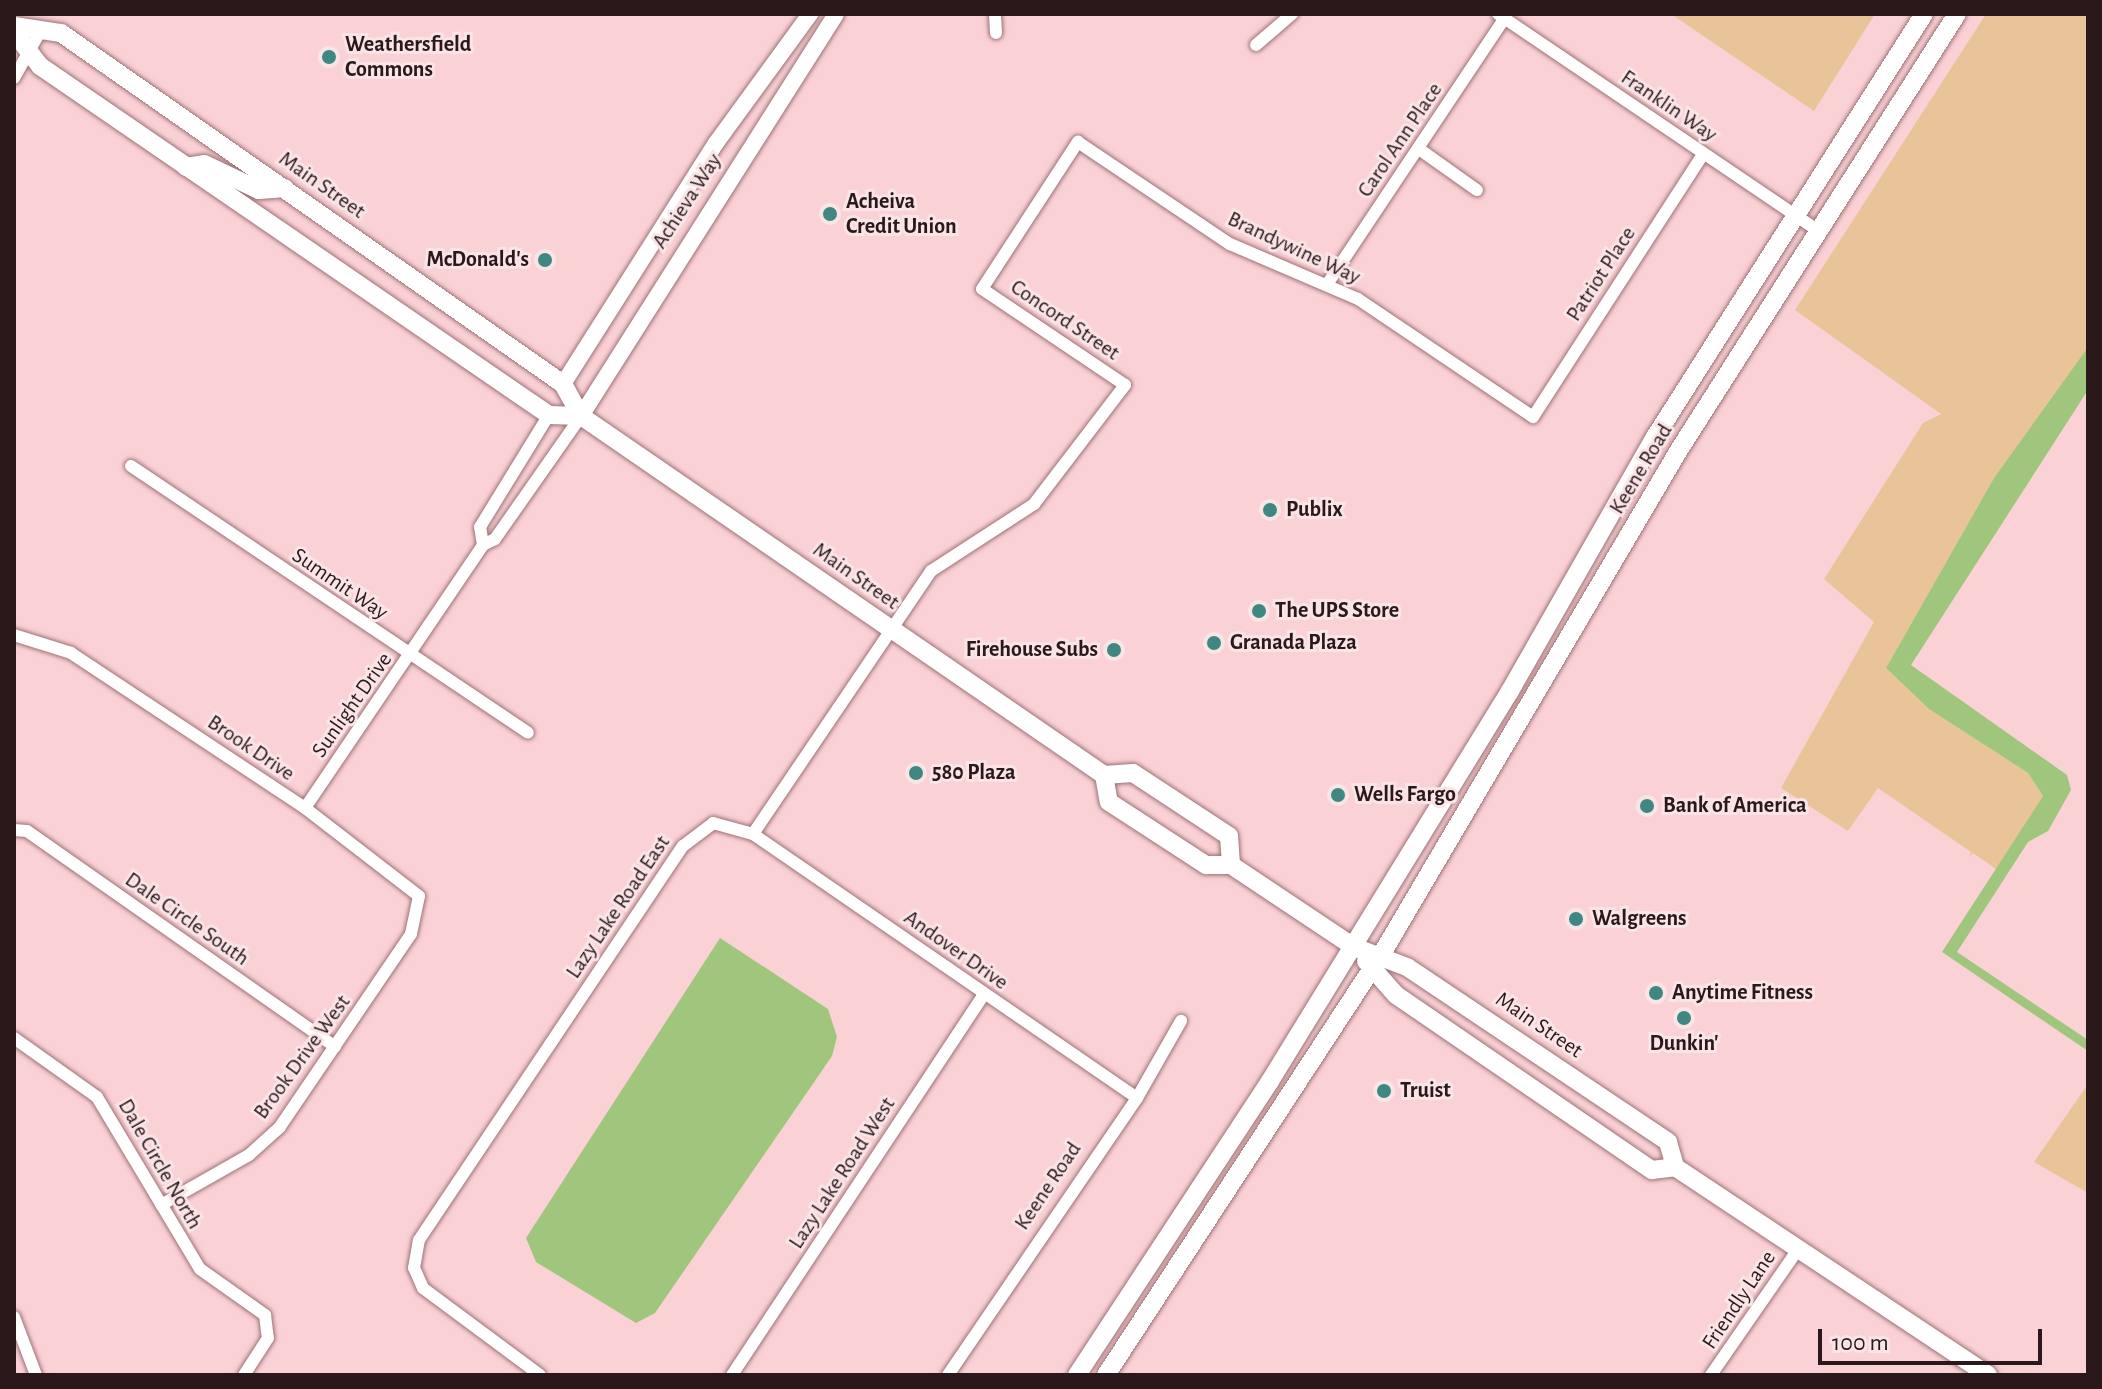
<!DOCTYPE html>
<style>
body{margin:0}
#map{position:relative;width:2102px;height:1389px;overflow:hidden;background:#fad1d5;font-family:"Alegreya Sans",sans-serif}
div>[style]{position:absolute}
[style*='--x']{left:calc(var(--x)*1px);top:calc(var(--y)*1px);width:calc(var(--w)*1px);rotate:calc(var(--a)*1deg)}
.green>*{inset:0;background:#eac499}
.water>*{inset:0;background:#a0c67d}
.roads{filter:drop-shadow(0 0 2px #9e7176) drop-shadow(0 0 2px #9e7176)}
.minor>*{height:12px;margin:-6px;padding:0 6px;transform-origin:6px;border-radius:6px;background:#fff}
.tertiary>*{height:16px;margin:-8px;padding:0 8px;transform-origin:8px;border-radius:8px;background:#fff}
.secondary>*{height:18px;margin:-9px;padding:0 9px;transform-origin:9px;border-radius:9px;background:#fff}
.dots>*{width:22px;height:22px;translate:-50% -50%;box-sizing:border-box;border:4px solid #f9e4e6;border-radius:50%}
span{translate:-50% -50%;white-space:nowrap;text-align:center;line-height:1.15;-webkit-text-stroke:6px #f9e4e6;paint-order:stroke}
.poi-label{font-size:22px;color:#2a181b;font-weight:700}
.left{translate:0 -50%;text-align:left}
.right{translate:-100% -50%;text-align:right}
.street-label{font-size:22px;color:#2a181b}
.frame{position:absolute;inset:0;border:16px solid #2a181b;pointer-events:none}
.scale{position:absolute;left:1818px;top:1329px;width:224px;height:36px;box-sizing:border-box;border:4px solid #2a181b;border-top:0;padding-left:10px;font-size:24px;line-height:28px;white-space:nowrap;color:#2a181b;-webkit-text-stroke:6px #f9e4e6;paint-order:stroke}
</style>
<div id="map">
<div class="green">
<i style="clip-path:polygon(1671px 14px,1875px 14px,1814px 111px)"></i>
<i style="clip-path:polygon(1986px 14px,2088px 14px,2088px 347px,1994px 478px,1886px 668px,1929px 709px,2028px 773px,2043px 796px,1999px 871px,1973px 853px,1969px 857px,1971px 852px,1878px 788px,1848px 831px,1781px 788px,1874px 622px,1824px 579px,1923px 423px,1941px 414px,1795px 310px)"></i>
<i style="clip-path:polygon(2088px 1084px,2088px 1193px,2034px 1162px)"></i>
</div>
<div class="water">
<i style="clip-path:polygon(2088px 347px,2088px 390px,1911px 665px,2067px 775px,2071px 790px,2048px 831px,2028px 842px,1957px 952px,2088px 1040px,2088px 1051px,1942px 952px,2043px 796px,2028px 773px,1929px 709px,1886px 668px,1994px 478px)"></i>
<i style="clip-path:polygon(720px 938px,828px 1009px,837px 1037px,832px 1056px,655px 1313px,636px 1323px,536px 1262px,526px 1238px)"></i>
</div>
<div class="roads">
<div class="minor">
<i style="--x:995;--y:14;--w:19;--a:87"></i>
<i style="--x:1498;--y:14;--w:387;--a:34.1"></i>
<i style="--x:1256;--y:45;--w:48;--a:-40.7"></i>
<i style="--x:14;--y:78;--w:55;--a:-60.6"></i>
<i style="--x:1419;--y:149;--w:71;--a:35.3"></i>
<i style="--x:1328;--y:283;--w:317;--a:-56.3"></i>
<i style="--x:131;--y:466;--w:478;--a:33.9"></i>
<i style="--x:483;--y:545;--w:18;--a:-99"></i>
<i style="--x:480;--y:527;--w:132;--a:-58.4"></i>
<i style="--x:14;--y:635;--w:60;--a:17.5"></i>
<i style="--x:71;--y:653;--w:281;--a:33.5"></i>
<i style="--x:305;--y:808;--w:144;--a:37.7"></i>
<i style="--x:419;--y:896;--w:39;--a:102"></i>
<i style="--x:411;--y:934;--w:233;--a:124.2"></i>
<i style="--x:280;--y:1127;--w:42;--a:137.9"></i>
<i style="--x:249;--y:1155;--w:101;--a:150.4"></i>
<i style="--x:305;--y:808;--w:318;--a:-55.9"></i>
<i style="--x:483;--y:545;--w:13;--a:-27"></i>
<i style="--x:495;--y:539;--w:150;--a:-55"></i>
<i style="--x:14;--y:830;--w:13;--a:4"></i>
<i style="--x:27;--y:831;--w:376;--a:35"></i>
<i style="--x:753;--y:834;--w:318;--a:-55.9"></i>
<i style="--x:931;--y:571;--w:123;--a:-33"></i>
<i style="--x:1034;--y:504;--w:150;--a:-52.6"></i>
<i style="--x:1125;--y:385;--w:172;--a:-146.1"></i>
<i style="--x:982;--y:289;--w:176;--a:-56.9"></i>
<i style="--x:1078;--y:142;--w:183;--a:33.9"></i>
<i style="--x:1230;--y:244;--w:139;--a:23.3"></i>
<i style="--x:1358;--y:299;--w:211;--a:34"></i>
<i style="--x:1533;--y:417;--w:313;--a:-57.1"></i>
<i style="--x:14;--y:1038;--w:102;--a:35.4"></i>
<i style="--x:97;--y:1097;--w:200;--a:59.1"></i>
<i style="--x:200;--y:1269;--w:80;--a:35.3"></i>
<i style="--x:265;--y:1315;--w:23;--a:83"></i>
<i style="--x:268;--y:1338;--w:44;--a:123"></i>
<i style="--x:14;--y:1317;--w:62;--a:69.2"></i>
<i style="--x:540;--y:1375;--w:146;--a:-143.4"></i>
<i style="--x:423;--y:1288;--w:22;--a:-114"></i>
<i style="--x:414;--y:1268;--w:28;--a:-80"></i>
<i style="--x:419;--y:1240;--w:474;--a:-56.2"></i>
<i style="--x:683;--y:846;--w:38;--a:-37"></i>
<i style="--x:713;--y:823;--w:41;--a:15.4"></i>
<i style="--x:753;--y:834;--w:466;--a:34.5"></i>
<i style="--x:732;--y:1375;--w:457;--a:-56.5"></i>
<i style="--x:948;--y:1375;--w:335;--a:-55.7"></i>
<i style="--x:1137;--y:1098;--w:89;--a:-60.3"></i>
<i style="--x:1711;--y:1375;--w:155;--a:-55.3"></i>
</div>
<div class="tertiary">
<i style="--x:563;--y:384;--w:285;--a:-57.6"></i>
<i style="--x:716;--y:143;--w:160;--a:-53.9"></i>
<i style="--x:581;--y:416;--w:476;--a:-57.6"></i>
</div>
<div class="secondary">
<i style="--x:14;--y:26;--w:48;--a:8.5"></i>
<i style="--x:61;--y:33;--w:613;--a:34.96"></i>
<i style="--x:563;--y:384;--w:37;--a:61"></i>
<i style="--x:581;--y:416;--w:375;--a:34.5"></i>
<i style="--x:890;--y:628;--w:260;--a:34.5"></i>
<i style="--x:1104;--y:775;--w:29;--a:-4"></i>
<i style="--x:1133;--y:773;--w:115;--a:33.3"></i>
<i style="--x:1229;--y:836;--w:29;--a:86"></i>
<i style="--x:14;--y:32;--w:43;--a:52.6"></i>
<i style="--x:40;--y:66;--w:617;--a:34.44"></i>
<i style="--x:549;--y:415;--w:32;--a:2"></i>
<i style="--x:186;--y:167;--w:18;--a:-9"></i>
<i style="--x:204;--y:164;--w:61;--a:25.3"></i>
<i style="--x:259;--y:190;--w:26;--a:-4"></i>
<i style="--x:1104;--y:775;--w:27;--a:80"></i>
<i style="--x:1109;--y:802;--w:116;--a:33"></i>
<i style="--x:1206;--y:865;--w:25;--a:0"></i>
<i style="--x:1231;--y:865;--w:148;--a:33.7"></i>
<i style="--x:1354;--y:947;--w:57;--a:20.7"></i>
<i style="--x:1407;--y:967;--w:314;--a:33.8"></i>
<i style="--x:1668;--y:1142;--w:26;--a:74"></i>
<i style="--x:1366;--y:961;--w:45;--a:48.6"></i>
<i style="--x:1396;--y:995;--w:310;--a:34.4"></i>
<i style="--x:1652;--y:1170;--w:23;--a:-7"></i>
<i style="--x:1675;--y:1167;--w:376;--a:33.6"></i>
<i style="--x:1077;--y:1375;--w:352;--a:-56.7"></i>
<i style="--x:1270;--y:1081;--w:458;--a:-58.4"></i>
<i style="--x:1510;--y:691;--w:292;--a:-60.3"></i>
<i style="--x:1655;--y:437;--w:501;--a:-57.55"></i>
<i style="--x:1106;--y:1375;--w:500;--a:-56.8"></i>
<i style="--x:1380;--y:957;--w:589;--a:-59.47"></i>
<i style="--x:1679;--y:450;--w:517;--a:-57.48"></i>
</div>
</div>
<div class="dots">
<i style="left:329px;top:57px;background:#3f8783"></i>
<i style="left:830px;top:214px;background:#3f8783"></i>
<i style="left:545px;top:260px;background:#3f8783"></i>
<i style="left:1270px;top:510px;background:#3f8783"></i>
<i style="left:1259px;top:611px;background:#3f8783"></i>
<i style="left:1214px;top:643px;background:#3f8783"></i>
<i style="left:1114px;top:650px;background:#3f8783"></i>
<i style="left:916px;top:773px;background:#3f8783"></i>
<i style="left:1338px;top:795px;background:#3f8783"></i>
<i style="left:1647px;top:806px;background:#3f8783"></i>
<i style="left:1576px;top:919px;background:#3f8783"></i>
<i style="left:1656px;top:993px;background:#3f8783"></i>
<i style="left:1684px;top:1018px;background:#3f8783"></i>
<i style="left:1384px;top:1091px;background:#3f8783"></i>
</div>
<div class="poi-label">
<span class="left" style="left:345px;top:57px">Weathersfield<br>Commons</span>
<span class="left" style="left:846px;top:214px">Acheiva<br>Credit Union</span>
<span class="right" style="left:529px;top:260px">McDonald's</span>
<span class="left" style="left:1286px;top:510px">Publix</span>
<span class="left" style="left:1275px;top:611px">The UPS Store</span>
<span class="left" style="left:1230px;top:643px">Granada Plaza</span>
<span class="right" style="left:1098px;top:650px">Firehouse Subs</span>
<span class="left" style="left:932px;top:773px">580 Plaza</span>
<span class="left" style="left:1354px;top:795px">Wells Fargo</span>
<span class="left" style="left:1663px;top:806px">Bank of America</span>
<span class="left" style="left:1592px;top:919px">Walgreens</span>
<span class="left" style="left:1672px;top:993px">Anytime Fitness</span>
<span style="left:1684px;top:1044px">Dunkin'</span>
<span class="left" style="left:1400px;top:1091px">Truist</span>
</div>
<div class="street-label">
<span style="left:1669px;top:106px;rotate:34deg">Franklin Way</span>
<span style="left:1400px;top:140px;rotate:-56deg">Carol Ann Place</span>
<span style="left:322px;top:185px;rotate:35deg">Main Street</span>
<span style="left:687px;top:201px;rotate:-57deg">Achieva Way</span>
<span style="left:1294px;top:248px;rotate:25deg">Brandywine Way</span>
<span style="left:1601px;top:274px;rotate:-57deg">Patriot Place</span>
<span style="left:1065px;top:320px;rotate:34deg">Concord Street</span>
<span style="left:1641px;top:469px;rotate:-59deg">Keene Road</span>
<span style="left:856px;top:576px;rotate:35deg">Main Street</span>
<span style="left:340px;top:584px;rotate:34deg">Summit Way</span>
<span style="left:352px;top:705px;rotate:-55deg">Sunlight Drive</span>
<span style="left:251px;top:748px;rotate:34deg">Brook Drive</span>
<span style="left:618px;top:907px;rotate:-56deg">Lazy Lake Road East</span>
<span style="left:187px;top:919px;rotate:35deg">Dale Circle South</span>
<span style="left:956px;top:950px;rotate:35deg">Andover Drive</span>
<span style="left:1539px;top:1025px;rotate:34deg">Main Street</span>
<span style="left:302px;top:1057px;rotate:-54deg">Brook Drive West</span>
<span style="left:160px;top:1164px;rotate:60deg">Dale Circle North</span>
<span style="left:842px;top:1173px;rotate:-57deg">Lazy Lake Road West</span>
<span style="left:1048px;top:1186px;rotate:-56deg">Keene Road</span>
<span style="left:1739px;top:1300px;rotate:-56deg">Friendly Lane</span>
</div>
<div class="frame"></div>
<div class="scale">100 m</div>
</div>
